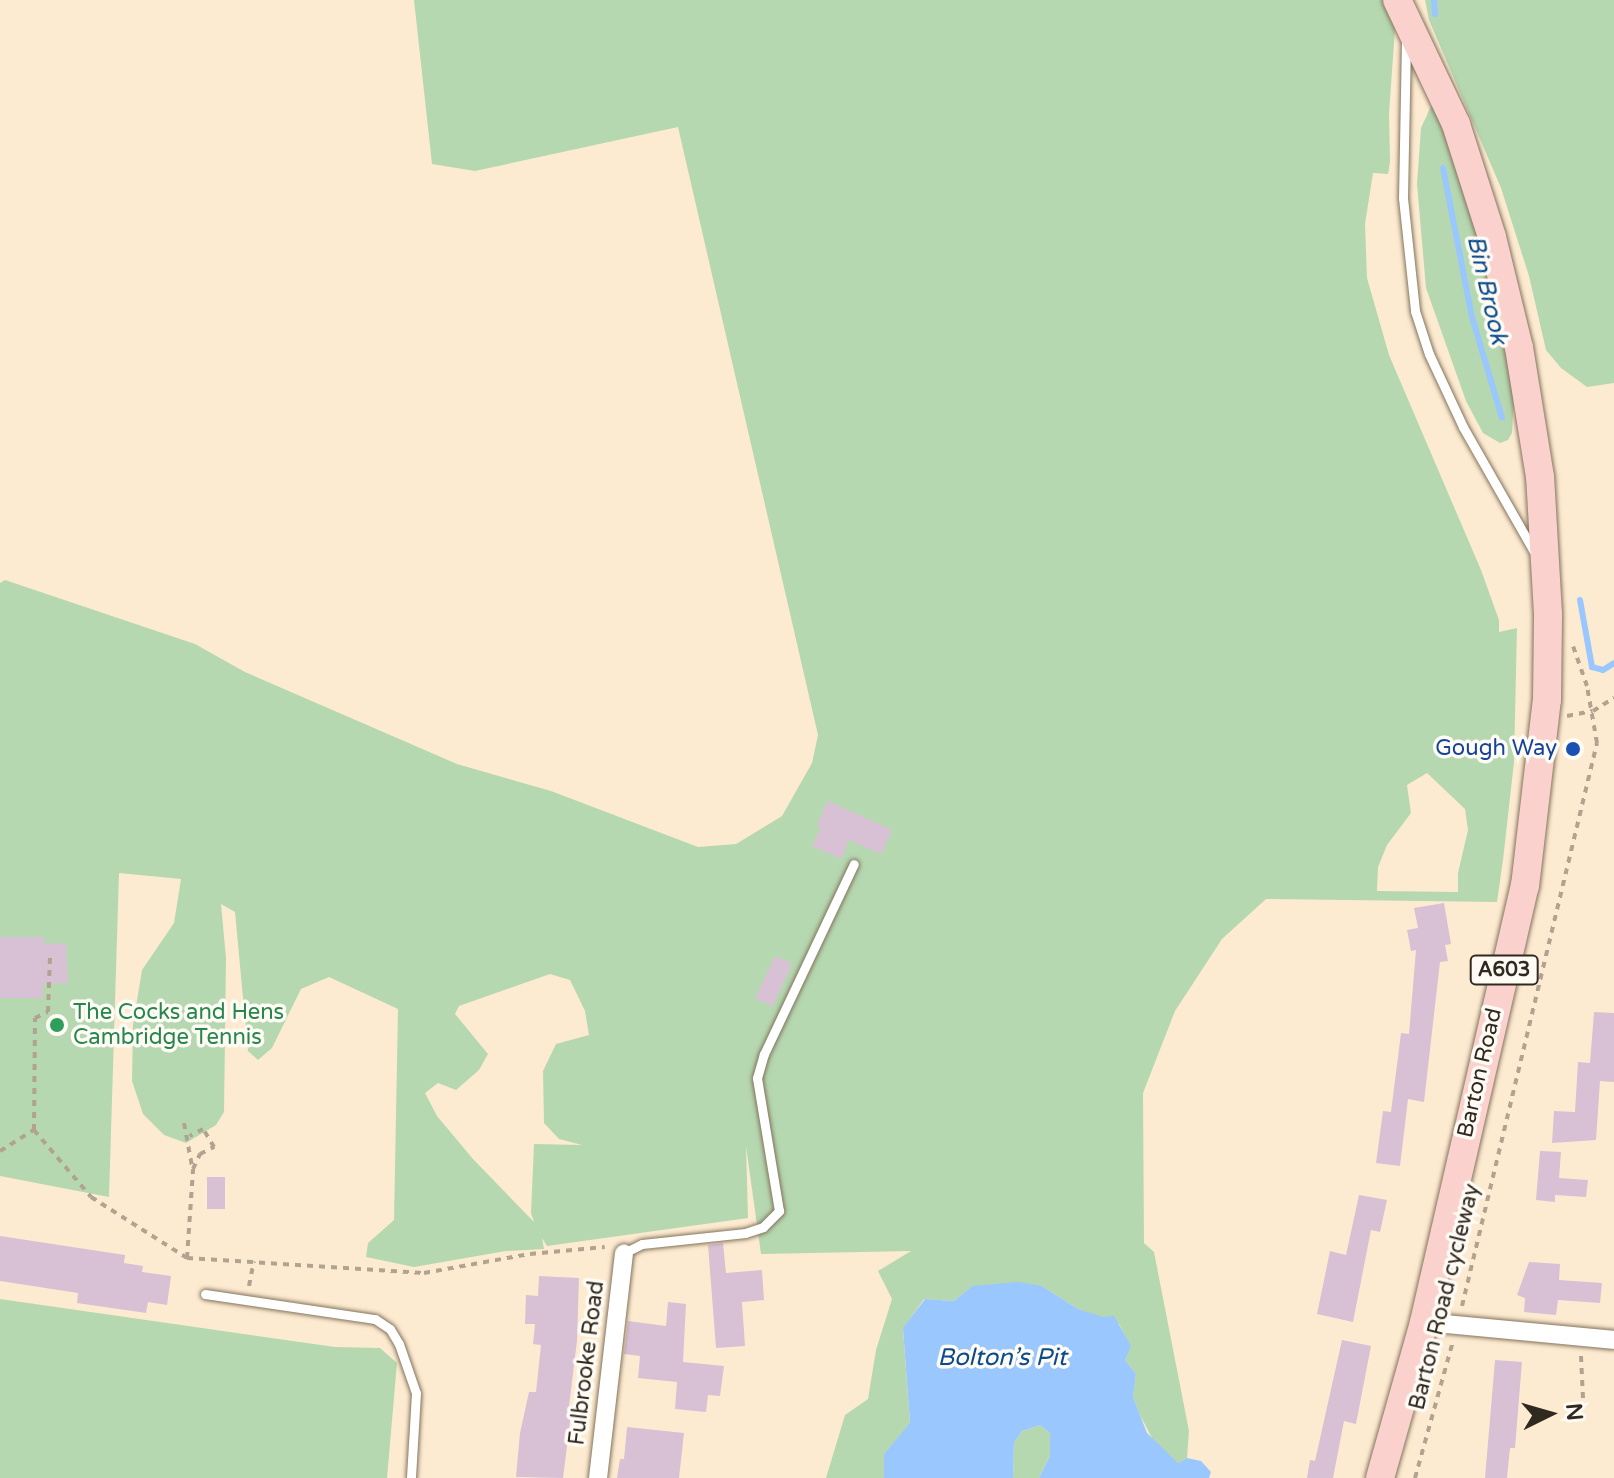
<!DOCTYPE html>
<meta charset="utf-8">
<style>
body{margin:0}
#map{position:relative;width:1614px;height:1478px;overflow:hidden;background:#fdebd1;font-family:"Varela Round",sans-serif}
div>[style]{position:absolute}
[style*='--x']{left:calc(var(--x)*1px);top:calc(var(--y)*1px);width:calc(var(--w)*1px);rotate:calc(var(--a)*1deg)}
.green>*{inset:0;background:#b5d8b1}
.water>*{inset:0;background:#99c7fe}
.stream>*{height:6px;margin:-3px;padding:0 3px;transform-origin:3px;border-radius:3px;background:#99c7fe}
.building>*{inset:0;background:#d8c0d5;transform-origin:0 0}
.path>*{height:4px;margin-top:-2px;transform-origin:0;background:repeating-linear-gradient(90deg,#b0a38f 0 6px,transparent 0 12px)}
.roads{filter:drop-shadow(0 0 2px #84745d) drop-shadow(0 0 2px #84745d)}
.service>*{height:9px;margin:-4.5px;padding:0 4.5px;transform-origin:4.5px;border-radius:4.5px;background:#fff}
.minor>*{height:18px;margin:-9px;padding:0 9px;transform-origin:9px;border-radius:9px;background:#fff}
.primary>*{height:28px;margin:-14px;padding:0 14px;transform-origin:14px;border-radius:14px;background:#fad1cd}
.dots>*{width:22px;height:22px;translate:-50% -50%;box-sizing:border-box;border:4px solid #fefbf5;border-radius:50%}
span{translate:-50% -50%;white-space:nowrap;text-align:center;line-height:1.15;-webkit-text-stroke:7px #fefbf5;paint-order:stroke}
.shield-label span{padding:2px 6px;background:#fefbf5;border:2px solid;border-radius:6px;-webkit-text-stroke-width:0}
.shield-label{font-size:20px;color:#302920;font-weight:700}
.transit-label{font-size:22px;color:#164399}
.right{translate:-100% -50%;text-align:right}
.leisure-label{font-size:22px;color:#27864d}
.left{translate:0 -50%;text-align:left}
.street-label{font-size:22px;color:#302920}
.water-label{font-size:24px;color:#0b4b8b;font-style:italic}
.north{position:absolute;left:1510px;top:1374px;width:80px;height:80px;-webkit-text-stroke:6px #fefbf5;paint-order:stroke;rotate:85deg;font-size:22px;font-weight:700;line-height:32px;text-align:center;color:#302920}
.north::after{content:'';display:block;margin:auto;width:28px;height:36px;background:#302920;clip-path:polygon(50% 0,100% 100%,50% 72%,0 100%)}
</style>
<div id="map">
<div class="green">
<i style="clip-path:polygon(evenodd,414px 0,1385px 0,1395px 29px,1389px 113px,1390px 162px,1388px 174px,1373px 173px,1365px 224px,1367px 278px,1389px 355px,1481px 570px,1499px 620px,1499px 632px,1517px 628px,1514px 762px,1503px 860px,1497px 902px,1266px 899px,1222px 939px,1175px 1011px,1143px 1093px,1144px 1243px,1154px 1252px,1189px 1431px,1187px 1458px,1178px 1463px,1155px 1444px,1139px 1413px,1133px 1397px,1136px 1374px,1125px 1360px,1130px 1346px,1119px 1324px,1078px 1309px,1042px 1286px,972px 1286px,954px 1301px,924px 1299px,903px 1329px,910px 1424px,884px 1454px,884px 1478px,826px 1478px,845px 1415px,868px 1399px,876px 1350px,892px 1299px,878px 1271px,911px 1251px,761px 1254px,746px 1146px,748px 1218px,547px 1246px,542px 1238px,544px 1249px,506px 1251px,414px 1267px,366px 1257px,368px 1243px,394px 1220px,398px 1009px,329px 977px,301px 989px,272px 1048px,258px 1060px,248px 1051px,235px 912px,221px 904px,226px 958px,224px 1112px,216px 1125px,186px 1143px,164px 1135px,143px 1114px,132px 1081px,133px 1025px,142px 970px,174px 923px,181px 879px,119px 873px,109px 1197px,0 1176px,0 583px,5px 580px,195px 644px,245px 672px,457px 764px,551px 791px,698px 847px,736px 844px,782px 816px,812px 763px,818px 735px,678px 127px,475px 171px,432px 164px,414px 0,1427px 773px,1465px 809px,1468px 830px,1458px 873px,1458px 892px,1377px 891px,1378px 867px,1387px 845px,1411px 813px,1407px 785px,1427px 773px,414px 0,550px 974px,570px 980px,585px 1011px,589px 1035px,556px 1044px,543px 1071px,544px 1123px,559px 1139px,582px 1145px,534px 1144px,531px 1213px,534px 1222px,473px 1159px,437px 1116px,425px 1093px,438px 1083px,456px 1090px,479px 1070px,488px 1054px,455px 1014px,459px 1006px,550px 974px)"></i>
<i style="clip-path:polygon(1425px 0,1614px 0,1614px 383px,1587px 387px,1561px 368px,1546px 350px,1529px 276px,1501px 188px,1429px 20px)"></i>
<i style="clip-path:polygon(1431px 106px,1437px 107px,1488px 260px,1514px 395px,1512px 433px,1508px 440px,1500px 443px,1483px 433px,1466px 401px,1426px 288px,1417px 184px,1421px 128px)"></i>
<i style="clip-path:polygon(0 1299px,335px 1347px,380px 1348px,397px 1363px,387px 1478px,0 1478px)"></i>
<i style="clip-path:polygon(1040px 1425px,1050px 1433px,1050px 1456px,1039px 1478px,1013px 1478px,1014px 1443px,1022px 1431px)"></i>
</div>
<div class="water">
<i style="clip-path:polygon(1019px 1282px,1042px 1286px,1078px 1309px,1103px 1317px,1114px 1316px,1131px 1346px,1125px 1360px,1136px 1374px,1133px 1397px,1147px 1433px,1178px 1463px,1187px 1458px,1201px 1461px,1211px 1472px,1209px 1478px,1039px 1478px,1050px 1456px,1050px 1433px,1040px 1425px,1022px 1431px,1014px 1443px,1013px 1478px,884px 1478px,884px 1454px,910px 1423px,903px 1328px,925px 1299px,954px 1301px,972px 1286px)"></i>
</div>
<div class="stream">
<i style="--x:1434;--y:0;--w:14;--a:86"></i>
<i style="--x:1443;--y:168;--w:152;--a:79"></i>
<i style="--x:1472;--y:317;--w:105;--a:73.5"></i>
<i style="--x:1580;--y:600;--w:68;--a:79.8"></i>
<i style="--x:1592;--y:667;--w:11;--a:15"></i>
<i style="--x:1603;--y:670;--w:13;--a:-32"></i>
</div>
<div class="building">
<i style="clip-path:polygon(828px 801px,892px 830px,881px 854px,849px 840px,841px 859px,812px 846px,821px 827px,817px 825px)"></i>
<i style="clip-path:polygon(1444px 903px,1451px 944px,1445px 945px,1448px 961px,1440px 962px,1424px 1102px,1408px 1099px,1400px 1166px,1376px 1163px,1383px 1111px,1391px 1112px,1401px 1033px,1409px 1034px,1416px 950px,1411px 951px,1407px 930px,1418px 928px,1414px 908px)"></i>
<i style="clip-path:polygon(0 937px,44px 937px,44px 943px,66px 944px,68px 983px,43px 984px,43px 998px,0 998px)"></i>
<i style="left:775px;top:956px;width:19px;height:47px;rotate:25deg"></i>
<i style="clip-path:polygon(1594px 1012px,1614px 1013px,1614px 1082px,1600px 1081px,1596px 1140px,1552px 1143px,1554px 1111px,1575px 1112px,1578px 1062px,1590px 1063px)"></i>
<i style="clip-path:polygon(1540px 1151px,1561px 1152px,1559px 1178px,1588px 1180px,1586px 1197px,1555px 1195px,1555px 1202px,1536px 1200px)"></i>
<i style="left:207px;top:1177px;width:18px;height:32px"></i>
<i style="clip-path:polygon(1359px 1195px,1387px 1200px,1380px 1232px,1371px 1230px,1353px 1322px,1317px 1314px,1330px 1251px,1346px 1255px)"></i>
<i style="clip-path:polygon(0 1236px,125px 1255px,124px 1263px,143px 1266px,142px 1272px,171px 1276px,167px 1305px,148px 1302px,146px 1313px,77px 1303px,78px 1293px,0 1281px)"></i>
<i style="clip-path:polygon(723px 1243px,726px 1273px,762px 1270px,764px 1300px,742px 1302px,745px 1346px,716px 1348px,708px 1245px)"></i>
<i style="clip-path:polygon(1529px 1262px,1560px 1264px,1559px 1280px,1602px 1283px,1600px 1303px,1558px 1300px,1556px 1315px,1524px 1312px,1525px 1298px,1517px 1295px)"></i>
<i style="clip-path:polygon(539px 1276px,579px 1278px,577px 1341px,568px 1414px,571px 1414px,563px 1478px,516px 1477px,520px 1433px,529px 1392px,536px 1392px,541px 1345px,533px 1344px,535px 1324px,525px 1324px,526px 1295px,538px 1296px)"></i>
<i style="clip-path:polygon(668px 1302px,686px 1304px,683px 1362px,724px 1366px,720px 1396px,708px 1395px,706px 1412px,675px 1409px,677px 1382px,638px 1378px,640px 1356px,624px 1354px,628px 1321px,666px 1326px)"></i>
<i style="clip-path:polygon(1342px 1340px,1371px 1346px,1356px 1424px,1344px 1421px,1333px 1478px,1307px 1478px,1310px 1460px,1315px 1461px)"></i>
<i style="clip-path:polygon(1495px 1360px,1522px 1362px,1515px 1448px,1510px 1448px,1507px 1478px,1485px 1478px)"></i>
<i style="clip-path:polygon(627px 1427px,684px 1433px,679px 1478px,617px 1478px,620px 1459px,624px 1459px)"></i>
</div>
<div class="path">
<i style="--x:1567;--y:716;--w:26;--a:-11"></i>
<i style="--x:1593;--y:711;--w:25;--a:-32"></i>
<i style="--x:184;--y:1123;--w:44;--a:79.5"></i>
<i style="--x:34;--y:1130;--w:88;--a:49.6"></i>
<i style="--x:91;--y:1197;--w:114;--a:32.4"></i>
<i style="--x:187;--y:1258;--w:237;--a:3.6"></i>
<i style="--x:424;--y:1273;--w:108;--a:-10.2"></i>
<i style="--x:530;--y:1254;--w:75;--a:-5.3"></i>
<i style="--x:0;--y:1151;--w:40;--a:-32"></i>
<i style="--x:34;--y:1130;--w:112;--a:-89.5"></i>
<i style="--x:35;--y:1018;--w:14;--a:-25"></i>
<i style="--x:48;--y:1012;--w:54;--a:-87.9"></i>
<i style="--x:187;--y:1258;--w:89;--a:-86.1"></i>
<i style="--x:193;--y:1169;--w:17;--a:-65"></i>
<i style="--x:200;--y:1154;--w:16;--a:-27"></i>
<i style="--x:214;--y:1147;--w:21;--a:-121"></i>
<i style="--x:203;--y:1129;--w:15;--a:152"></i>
<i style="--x:249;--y:1286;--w:25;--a:-79"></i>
<i style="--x:1462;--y:1306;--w:579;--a:-76.52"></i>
<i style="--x:1597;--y:743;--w:58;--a:-100"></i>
<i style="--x:1587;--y:686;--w:42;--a:-109.3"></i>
<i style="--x:1581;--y:1356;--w:43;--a:87.3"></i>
<i style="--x:1415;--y:1478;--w:142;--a:-74.5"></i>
</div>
<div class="roads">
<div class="service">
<i style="--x:1406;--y:41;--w:157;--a:91.1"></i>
<i style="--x:1403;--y:198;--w:114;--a:83.9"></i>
<i style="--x:1415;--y:311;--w:45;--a:72"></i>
<i style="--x:1429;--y:354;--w:81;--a:65"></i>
<i style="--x:1463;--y:427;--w:145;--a:60.3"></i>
<i style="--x:624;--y:1253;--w:20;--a:-27"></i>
<i style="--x:642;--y:1244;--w:104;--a:-6.1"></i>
<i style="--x:745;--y:1233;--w:19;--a:-18"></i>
<i style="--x:763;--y:1227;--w:23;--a:-45"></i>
<i style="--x:779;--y:1211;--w:135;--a:-99.4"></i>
<i style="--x:757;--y:1078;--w:25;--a:-74"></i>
<i style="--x:764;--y:1054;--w:210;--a:-64.7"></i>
<i style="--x:205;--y:1294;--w:172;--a:8.4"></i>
<i style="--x:375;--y:1319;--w:18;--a:34"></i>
<i style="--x:390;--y:1329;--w:17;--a:59"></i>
<i style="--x:399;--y:1344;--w:52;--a:70.9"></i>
<i style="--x:416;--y:1393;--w:85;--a:93.4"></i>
</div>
<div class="minor">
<i style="--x:1424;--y:1322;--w:191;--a:5.4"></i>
<i style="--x:598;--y:1478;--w:226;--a:-83.4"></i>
</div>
<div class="primary">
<i style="--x:1380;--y:1478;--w:162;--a:-74.2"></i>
<i style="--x:1424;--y:1322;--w:448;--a:-77"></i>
<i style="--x:1525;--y:886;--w:187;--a:-83.3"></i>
<i style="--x:1547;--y:700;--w:86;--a:-89.3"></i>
<i style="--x:1548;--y:614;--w:137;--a:-93.3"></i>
<i style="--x:1540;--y:477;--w:131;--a:-99.2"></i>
<i style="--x:1519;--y:348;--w:114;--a:-103.7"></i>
<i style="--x:1492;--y:237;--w:119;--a:-107.7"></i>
<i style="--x:1456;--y:124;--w:137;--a:-115.4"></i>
</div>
</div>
<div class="dots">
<i style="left:1573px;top:749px;background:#1a4fb4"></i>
<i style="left:57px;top:1025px;background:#2e9e5b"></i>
</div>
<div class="shield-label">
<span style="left:1504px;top:970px">A603</span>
</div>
<div class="transit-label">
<span class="right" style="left:1557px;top:749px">Gough Way</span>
</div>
<div class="leisure-label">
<span class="left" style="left:73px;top:1025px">The Cocks and Hens<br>Cambridge Tennis</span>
</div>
<div class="street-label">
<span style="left:1480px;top:1073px;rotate:-77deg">Barton Road</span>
<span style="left:1445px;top:1297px;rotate:-76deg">Barton Road cycleway</span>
<span style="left:587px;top:1363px;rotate:-83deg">Fulbrooke Road</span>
</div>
<div class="water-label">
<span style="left:1487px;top:290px;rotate:77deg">Bin Brook</span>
<span style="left:1002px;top:1358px">Bolton’s Pit</span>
</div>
<div class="north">N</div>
</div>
